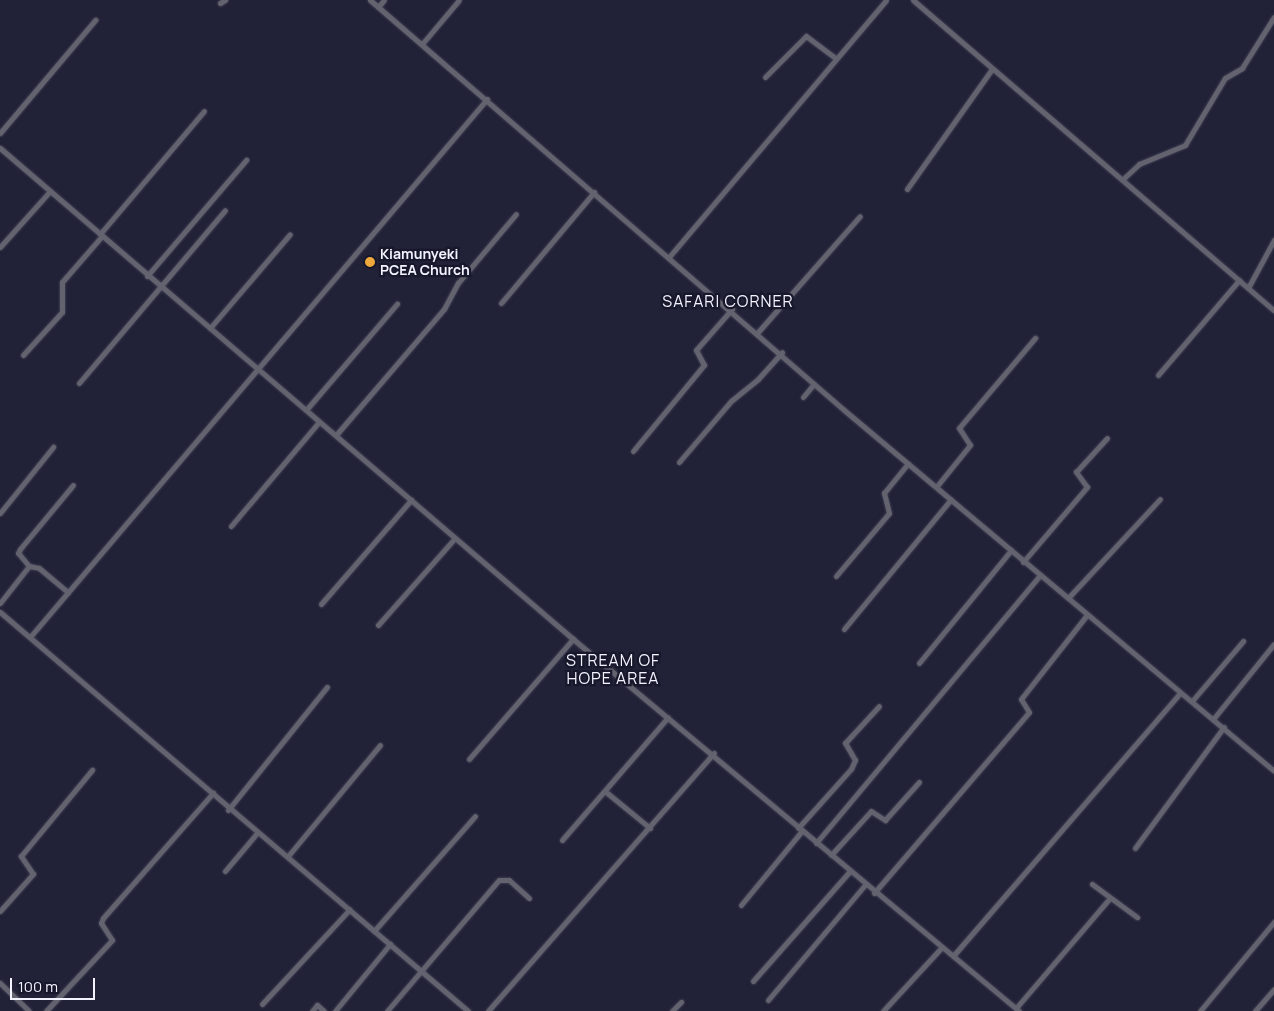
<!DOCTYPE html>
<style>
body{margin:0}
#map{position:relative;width:1274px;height:1011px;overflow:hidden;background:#212137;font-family:Manrope,sans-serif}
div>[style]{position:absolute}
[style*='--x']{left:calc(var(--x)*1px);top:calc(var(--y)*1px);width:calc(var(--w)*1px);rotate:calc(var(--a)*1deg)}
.roads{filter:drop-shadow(0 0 1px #3e3e53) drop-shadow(0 0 1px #3e3e53)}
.minor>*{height:5px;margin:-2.5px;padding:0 2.5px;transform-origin:2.5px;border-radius:2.5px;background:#63636f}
.dots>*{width:14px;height:14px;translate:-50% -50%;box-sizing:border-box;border:2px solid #18182c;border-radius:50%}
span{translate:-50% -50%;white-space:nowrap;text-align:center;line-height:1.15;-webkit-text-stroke:4.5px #18182c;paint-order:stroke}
.poi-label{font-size:14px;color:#f2f3ff;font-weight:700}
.left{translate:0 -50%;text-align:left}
.quarter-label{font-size:16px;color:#f2f3ff;letter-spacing:1px}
.scale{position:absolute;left:10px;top:978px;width:85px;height:22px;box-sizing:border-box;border:2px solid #f2f3ff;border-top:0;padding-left:6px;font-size:15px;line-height:18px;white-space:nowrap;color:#f2f3ff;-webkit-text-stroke:4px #18182c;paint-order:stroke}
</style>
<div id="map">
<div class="roads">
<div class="minor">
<i style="--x:370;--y:0;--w:627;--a:40.86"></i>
<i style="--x:844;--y:410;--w:561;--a:40.01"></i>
<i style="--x:913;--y:0;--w:476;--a:40.7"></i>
<i style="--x:220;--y:3;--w:6;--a:-31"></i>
<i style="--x:378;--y:7;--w:9;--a:-49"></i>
<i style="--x:422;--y:44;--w:57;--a:-49.9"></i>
<i style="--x:765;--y:77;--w:58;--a:-45"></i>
<i style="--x:806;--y:36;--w:38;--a:37"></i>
<i style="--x:0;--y:133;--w:148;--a:-49.9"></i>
<i style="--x:0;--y:148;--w:755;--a:40.59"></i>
<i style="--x:573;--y:639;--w:581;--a:39.83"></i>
<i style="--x:1123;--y:179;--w:22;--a:-43"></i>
<i style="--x:1139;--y:164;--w:50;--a:-22.4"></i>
<i style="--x:1185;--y:145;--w:78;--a:-59.2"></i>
<i style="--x:1225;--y:78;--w:20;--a:-30"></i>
<i style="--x:1242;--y:68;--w:60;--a:-57.9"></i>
<i style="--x:907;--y:189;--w:147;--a:-54.7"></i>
<i style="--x:100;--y:234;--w:161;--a:-49.8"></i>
<i style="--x:0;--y:247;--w:75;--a:-48.2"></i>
<i style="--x:669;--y:257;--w:336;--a:-49.8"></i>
<i style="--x:147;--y:276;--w:153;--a:-49.5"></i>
<i style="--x:1248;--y:288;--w:55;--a:-61.6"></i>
<i style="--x:501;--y:303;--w:145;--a:-50"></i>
<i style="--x:210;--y:328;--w:123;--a:-49.6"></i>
<i style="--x:758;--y:332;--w:154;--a:-48.7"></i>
<i style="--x:23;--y:355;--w:58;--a:-47.8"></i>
<i style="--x:62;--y:312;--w:30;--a:-90"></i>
<i style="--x:62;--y:282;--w:61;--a:-49"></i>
<i style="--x:1158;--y:375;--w:125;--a:-49.5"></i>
<i style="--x:79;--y:383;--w:226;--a:-49.8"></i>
<i style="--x:803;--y:397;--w:17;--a:-50"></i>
<i style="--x:306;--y:410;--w:140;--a:-49.4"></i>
<i style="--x:336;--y:435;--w:166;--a:-49.4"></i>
<i style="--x:444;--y:309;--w:30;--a:-62"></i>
<i style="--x:458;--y:283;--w:90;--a:-50"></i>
<i style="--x:633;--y:451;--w:112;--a:-50.5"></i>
<i style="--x:704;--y:365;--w:17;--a:-118"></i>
<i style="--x:696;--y:350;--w:55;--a:-48.7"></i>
<i style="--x:679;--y:462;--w:80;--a:-49.6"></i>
<i style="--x:731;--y:401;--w:35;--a:-39"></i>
<i style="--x:758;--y:379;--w:36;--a:-48"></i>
<i style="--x:937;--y:486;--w:53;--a:-51.2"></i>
<i style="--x:970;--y:445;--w:20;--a:-123"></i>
<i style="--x:959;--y:428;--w:118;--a:-49.8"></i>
<i style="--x:0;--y:513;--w:85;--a:-51.2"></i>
<i style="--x:231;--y:526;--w:136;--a:-49.8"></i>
<i style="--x:1023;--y:562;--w:99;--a:-49.5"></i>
<i style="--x:1087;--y:487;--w:19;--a:-126"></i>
<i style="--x:1076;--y:472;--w:46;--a:-47.6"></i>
<i style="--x:29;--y:566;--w:10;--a:11"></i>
<i style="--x:39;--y:568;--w:38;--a:40"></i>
<i style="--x:836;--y:576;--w:82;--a:-49.9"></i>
<i style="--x:889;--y:513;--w:21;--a:-104"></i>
<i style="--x:884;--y:493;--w:38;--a:-51"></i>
<i style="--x:1068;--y:598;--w:135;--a:-47.1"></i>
<i style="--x:0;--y:603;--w:47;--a:-51.9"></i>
<i style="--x:29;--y:566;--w:17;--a:-130"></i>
<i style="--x:18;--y:553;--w:4;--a:-63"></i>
<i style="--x:20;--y:549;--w:83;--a:-50.4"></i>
<i style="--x:321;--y:604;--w:138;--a:-49.1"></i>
<i style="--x:0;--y:612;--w:615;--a:40.45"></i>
<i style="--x:378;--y:625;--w:116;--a:-48.5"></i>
<i style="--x:844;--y:629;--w:168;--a:-50.5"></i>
<i style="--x:30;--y:637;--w:706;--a:-49.65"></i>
<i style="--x:919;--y:663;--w:146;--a:-50.8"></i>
<i style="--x:1192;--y:701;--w:79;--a:-49.6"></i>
<i style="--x:1214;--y:718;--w:95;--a:-51"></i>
<i style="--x:469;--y:759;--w:159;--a:-49.1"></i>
<i style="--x:606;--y:792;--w:57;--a:39.3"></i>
<i style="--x:228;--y:810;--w:158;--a:-51.2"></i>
<i style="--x:798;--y:828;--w:79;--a:-48.1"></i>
<i style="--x:851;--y:769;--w:10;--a:-66"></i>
<i style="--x:855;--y:760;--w:20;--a:-120"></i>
<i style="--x:845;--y:743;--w:50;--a:-47.4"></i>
<i style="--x:562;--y:840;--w:162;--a:-49.2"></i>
<i style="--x:816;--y:843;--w:348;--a:-50.1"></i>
<i style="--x:1135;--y:848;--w:150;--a:-53.7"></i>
<i style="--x:831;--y:855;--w:59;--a:-47.7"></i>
<i style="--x:871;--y:811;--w:17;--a:33"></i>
<i style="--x:885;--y:820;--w:51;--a:-48.2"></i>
<i style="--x:288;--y:856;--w:144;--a:-50.3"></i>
<i style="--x:225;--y:871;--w:50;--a:-49.9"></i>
<i style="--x:1092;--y:884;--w:56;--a:36.3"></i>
<i style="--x:874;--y:893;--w:238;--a:-49.4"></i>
<i style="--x:1029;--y:712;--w:15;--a:-122"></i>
<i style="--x:1021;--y:699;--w:105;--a:-51.9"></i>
<i style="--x:741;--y:905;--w:94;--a:-50.6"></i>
<i style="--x:0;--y:911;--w:50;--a:-48.3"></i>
<i style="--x:33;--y:874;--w:22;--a:-124"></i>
<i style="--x:21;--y:856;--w:112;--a:-50.5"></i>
<i style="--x:374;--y:931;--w:153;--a:-48.7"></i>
<i style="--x:953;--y:956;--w:347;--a:-49.2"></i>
<i style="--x:753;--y:981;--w:145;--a:-48.6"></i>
<i style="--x:0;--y:983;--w:40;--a:44"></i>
<i style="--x:768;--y:1000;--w:150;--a:-49.9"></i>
<i style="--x:262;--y:1004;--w:129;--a:-47.2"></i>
<i style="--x:1016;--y:1008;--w:145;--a:-49.5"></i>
<i style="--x:46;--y:1011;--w:97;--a:-47.1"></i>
<i style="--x:112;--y:940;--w:20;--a:-123"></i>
<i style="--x:101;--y:923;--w:5;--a:-68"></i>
<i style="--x:103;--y:918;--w:167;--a:-48.7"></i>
<i style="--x:312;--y:1011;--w:8;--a:-50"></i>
<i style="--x:317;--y:1005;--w:9;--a:41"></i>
<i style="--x:335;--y:1011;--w:87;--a:-50.6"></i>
<i style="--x:387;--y:1011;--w:172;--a:-49.5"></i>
<i style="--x:499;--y:880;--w:10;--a:0"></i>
<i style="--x:509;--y:880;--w:27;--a:42"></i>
<i style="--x:488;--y:1011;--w:343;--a:-48.8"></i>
<i style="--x:672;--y:1011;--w:13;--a:-45"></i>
<i style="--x:883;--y:1011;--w:87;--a:-47.3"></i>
<i style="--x:1200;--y:1011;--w:116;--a:-50.3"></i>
<i style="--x:1255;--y:1011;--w:29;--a:-49"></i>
</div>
</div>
<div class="dots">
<i style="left:370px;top:262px;background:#eea83c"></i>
</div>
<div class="poi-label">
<span class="left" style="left:380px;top:262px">Kiamunyeki<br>PCEA Church</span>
</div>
<div class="quarter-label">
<span style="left:728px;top:301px">SAFARI CORNER</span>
<span style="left:613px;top:669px">STREAM OF<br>HOPE AREA</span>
</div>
<div class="scale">100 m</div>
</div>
